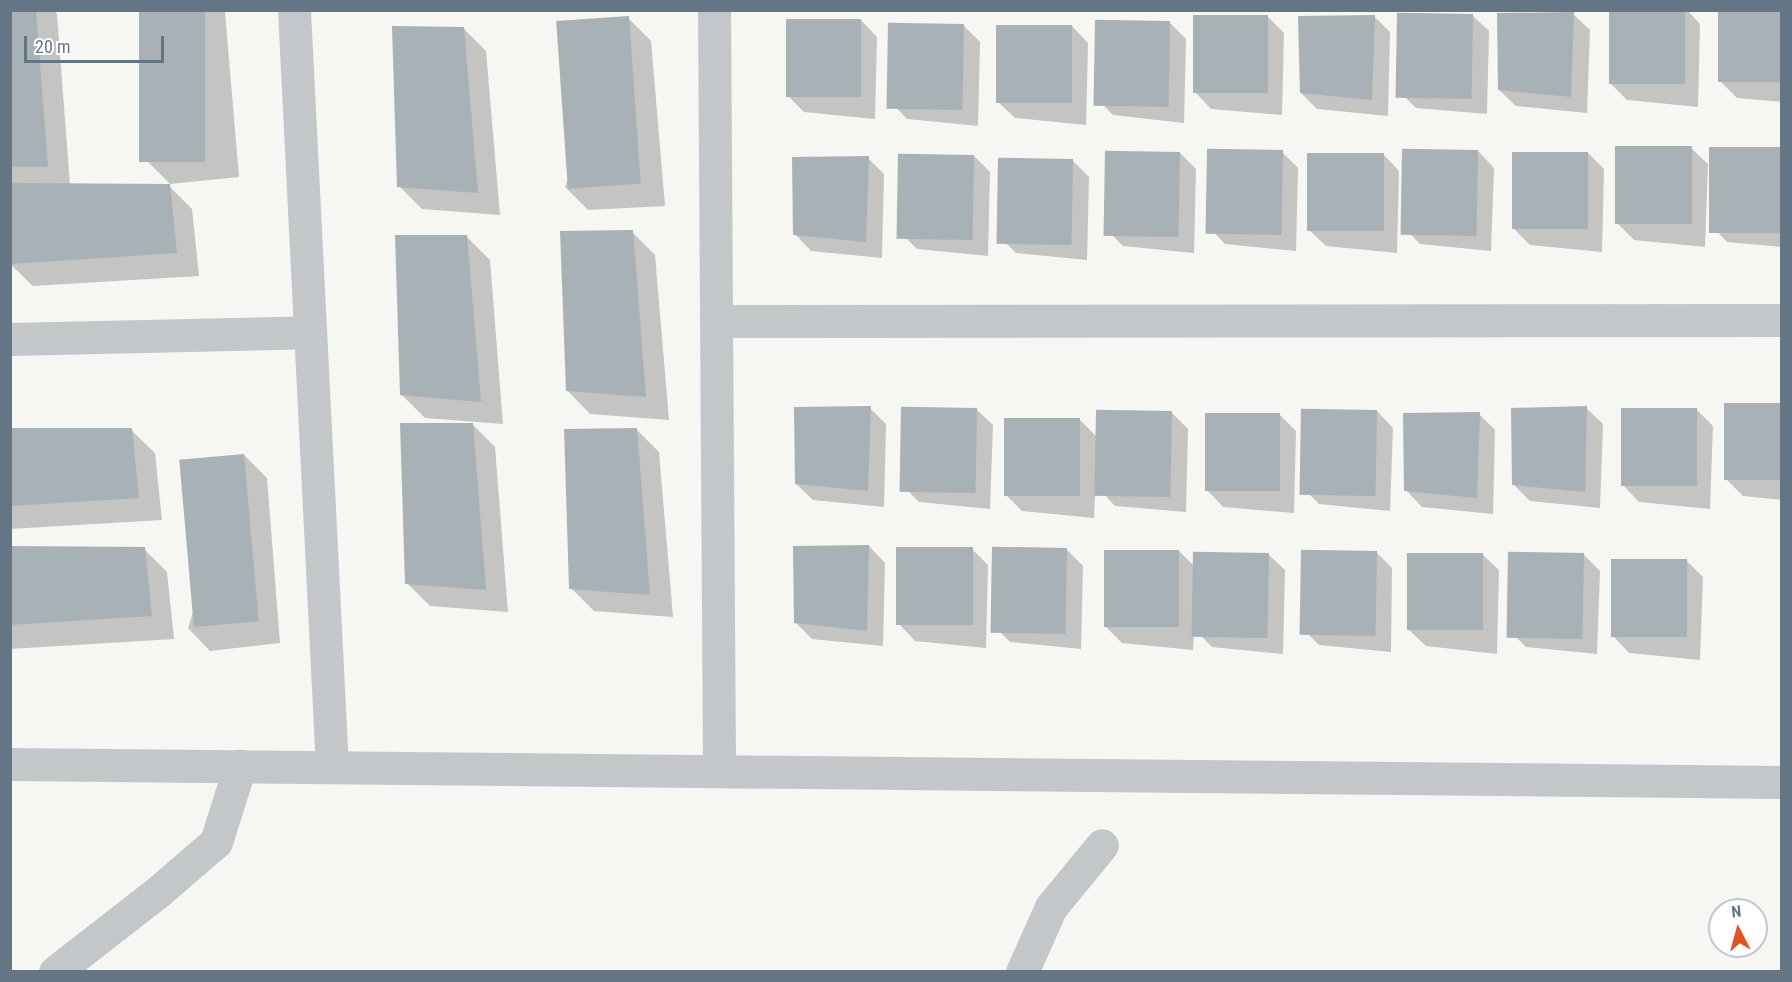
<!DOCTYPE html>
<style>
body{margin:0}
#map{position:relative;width:1792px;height:982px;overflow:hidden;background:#f6f6f3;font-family:"Roboto Condensed",sans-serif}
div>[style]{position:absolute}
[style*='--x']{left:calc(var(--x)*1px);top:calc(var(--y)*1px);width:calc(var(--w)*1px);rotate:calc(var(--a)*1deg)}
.shadow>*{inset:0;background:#0003}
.building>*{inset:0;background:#a8b1b6;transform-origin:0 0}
.minor>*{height:33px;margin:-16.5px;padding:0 16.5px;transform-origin:16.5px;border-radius:16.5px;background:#c3c7ca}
span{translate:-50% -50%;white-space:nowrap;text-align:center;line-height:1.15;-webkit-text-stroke:6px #fff;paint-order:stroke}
.frame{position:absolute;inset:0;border:12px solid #647685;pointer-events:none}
.north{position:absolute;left:1708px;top:898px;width:60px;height:60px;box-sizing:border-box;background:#fff;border:2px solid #c1c8ce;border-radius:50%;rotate:354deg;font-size:16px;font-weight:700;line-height:24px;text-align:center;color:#647685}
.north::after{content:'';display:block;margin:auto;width:21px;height:27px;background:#e75021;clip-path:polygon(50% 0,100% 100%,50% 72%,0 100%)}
.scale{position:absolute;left:24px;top:36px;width:140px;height:27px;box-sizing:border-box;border:3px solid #647685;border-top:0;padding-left:8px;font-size:18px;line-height:21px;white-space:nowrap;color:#647685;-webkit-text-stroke:4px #fff;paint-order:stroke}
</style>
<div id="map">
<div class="shadow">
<i style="clip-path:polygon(10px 10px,54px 10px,57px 14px,70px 185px,169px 186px,192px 209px,199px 276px,33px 286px,10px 264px)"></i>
<i style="clip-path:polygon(140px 10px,225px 12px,239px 177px,170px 184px,147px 161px)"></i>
<i style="clip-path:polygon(1610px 10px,1687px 10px,1700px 24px,1698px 107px,1627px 100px,1610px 83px)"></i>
<i style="clip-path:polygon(1782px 10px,1782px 102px,1737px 98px,1720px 81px)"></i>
<i style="clip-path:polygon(1573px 14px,1590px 30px,1587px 113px,1516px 106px,1499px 90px)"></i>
<i style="clip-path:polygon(1472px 15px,1489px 31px,1487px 114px,1416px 108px,1400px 92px)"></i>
<i style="clip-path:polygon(1374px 16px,1390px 32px,1388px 116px,1317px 109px,1301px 93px)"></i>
<i style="clip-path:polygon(1268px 17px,1284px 33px,1282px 115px,1211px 109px,1195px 92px)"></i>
<i style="clip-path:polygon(628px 18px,651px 41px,665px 206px,588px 210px,565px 187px)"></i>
<i style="clip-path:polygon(861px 20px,877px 37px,875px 119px,804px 112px,788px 96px)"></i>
<i style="clip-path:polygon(1170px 23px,1186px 39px,1184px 123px,1113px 115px,1097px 99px)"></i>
<i style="clip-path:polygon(964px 26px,980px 42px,978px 126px,907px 119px,891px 102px)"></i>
<i style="clip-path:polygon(1072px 26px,1088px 43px,1086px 125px,1015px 118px,998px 102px)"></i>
<i style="clip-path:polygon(463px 28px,486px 51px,500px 215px,422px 209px,399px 186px)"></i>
<i style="clip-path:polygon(1691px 148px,1708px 164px,1705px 247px,1634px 240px,1617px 223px)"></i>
<i style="clip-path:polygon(1782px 149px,1782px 247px,1727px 242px,1711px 225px)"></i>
<i style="clip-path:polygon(1478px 151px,1494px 168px,1491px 251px,1420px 244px,1404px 228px)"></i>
<i style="clip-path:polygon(1282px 152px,1298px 168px,1296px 251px,1225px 244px,1209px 227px)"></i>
<i style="clip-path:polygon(1180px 153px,1196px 169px,1194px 253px,1123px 246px,1107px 230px)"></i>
<i style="clip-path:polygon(1588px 153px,1604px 169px,1602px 252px,1530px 245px,1514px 229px)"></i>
<i style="clip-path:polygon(1383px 154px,1399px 171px,1397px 253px,1326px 246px,1309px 230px)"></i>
<i style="clip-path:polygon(974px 156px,990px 172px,988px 256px,917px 249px,901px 233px)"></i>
<i style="clip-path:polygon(868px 158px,884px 174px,882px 258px,811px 251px,795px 234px)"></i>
<i style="clip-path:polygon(1073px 161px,1089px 177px,1087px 260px,1016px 253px,1000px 237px)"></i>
<i style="clip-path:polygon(632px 232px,655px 255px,669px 420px,590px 414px,567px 390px)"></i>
<i style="clip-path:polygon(467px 237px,490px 260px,503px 424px,425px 418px,402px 395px)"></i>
<i style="clip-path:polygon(1782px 404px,1782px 500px,1743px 496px,1727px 480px)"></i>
<i style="clip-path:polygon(870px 408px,886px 424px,884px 507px,813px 500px,796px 484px)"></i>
<i style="clip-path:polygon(1586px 408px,1603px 424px,1600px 508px,1530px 501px,1513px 484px)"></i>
<i style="clip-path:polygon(976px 409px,993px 425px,990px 509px,919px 502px,903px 486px)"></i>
<i style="clip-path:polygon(1697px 410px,1713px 426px,1710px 509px,1639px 502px,1623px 485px)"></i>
<i style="clip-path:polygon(1377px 411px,1393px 428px,1390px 511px,1319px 504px,1303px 488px)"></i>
<i style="clip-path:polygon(1172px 413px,1188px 429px,1186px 512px,1115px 506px,1099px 489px,1098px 442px,1094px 518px,1022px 511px,1006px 495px,1079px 419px,1098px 438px)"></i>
<i style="clip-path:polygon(1479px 414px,1495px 430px,1493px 514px,1422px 507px,1406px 490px)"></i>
<i style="clip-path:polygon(1280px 415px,1296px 431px,1294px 513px,1223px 507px,1207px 490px)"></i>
<i style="clip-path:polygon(472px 424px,495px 447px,508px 612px,430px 606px,407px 583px)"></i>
<i style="clip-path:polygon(10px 429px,131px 430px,155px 453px,162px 520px,10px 529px)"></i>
<i style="clip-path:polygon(636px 429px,659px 452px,673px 617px,594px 611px,571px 588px)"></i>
<i style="clip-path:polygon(244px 455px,267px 478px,280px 643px,210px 651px,188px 628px)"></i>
<i style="clip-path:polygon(869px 546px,885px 563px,883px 646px,812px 639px,796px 623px)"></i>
<i style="clip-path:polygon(10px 548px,144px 549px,167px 572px,174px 639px,10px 649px)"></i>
<i style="clip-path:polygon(972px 549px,988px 565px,986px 648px,915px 641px,899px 624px)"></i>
<i style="clip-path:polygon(1067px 550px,1083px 566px,1081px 649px,1010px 642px,994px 626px)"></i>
<i style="clip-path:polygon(1179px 551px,1195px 567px,1268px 554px,1285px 570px,1283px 654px,1212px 647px,1194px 629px,1193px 650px,1122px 643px,1106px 627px)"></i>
<i style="clip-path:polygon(1376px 552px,1392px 568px,1391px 652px,1319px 645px,1303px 629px)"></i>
<i style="clip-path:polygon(1482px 554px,1499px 570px,1497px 654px,1426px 646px,1409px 630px)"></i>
<i style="clip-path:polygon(1583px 554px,1600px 571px,1597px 654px,1526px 647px,1510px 631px)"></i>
<i style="clip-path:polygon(1687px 561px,1703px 577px,1700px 660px,1629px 653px,1613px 636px)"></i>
</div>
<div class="building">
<i style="clip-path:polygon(10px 10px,36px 10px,48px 167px,10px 167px)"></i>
<i style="left:139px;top:10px;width:66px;height:152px"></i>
<i style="left:1609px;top:10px;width:76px;height:74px"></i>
<i style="left:1718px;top:10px;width:64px;height:72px"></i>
<i style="clip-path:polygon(1574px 12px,1571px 97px,1498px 90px,1497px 13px)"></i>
<i style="left:1473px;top:14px;width:85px;height:76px;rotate:91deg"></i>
<i style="left:1193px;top:15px;width:75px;height:78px"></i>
<i style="clip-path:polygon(1375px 15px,1372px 100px,1300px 93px,1298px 16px)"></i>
<i style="left:629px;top:16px;width:168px;height:73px;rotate:86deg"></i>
<i style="left:786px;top:19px;width:75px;height:78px"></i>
<i style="left:1170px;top:21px;width:86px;height:75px;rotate:91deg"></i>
<i style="left:964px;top:24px;width:86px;height:76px;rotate:91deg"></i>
<i style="left:996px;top:25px;width:76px;height:78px"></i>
<i style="clip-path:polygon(392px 26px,464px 27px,478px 193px,397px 187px)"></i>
<i style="left:1615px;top:146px;width:77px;height:78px"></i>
<i style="left:1782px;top:147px;width:86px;height:73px;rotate:90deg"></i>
<i style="left:1283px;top:150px;width:85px;height:76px;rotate:91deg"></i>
<i style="left:1478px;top:150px;width:86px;height:76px;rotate:91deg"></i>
<i style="left:1180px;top:152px;width:85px;height:75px;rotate:91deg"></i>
<i style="left:1512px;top:152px;width:76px;height:77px"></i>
<i style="left:1307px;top:153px;width:77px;height:78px"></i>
<i style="left:974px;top:155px;width:85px;height:76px;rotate:91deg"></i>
<i style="clip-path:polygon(869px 156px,866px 242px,793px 235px,792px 157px)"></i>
<i style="left:1073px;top:159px;width:86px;height:75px;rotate:91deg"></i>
<i style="clip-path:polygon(10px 183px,170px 184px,177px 253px,10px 264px)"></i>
<i style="clip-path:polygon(633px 230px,646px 397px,566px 391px,560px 231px)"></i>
<i style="clip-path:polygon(395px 235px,467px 235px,481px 402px,400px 395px)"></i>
<i style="left:1724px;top:403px;width:58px;height:77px"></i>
<i style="clip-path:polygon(871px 406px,868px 491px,795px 484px,794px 407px)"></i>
<i style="clip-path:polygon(1587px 406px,1585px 492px,1512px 485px,1511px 408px)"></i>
<i style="left:977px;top:408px;width:85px;height:76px;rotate:91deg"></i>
<i style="left:1621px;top:408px;width:76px;height:78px"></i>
<i style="left:1377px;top:410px;width:86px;height:76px;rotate:91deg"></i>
<i style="left:1172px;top:411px;width:86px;height:76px;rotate:91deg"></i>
<i style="clip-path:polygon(1480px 412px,1477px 498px,1404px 491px,1403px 413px)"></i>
<i style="left:1205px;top:413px;width:75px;height:78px"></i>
<i style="left:1004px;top:418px;width:76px;height:78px"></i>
<i style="clip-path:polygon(400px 423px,473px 423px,486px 590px,405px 584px)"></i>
<i style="clip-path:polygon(10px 428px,132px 428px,139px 498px,10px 506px)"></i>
<i style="clip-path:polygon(637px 428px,650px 595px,569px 589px,564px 429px)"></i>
<i style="left:244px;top:454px;width:168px;height:65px;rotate:85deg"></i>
<i style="clip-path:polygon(869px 545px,867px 631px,794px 623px,793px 546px)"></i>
<i style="clip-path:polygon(10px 546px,145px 547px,152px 616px,10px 625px)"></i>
<i style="left:896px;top:547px;width:77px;height:78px"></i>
<i style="left:1067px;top:548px;width:86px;height:75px;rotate:91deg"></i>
<i style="left:1104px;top:550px;width:75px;height:77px"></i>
<i style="left:1377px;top:551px;width:85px;height:76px;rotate:91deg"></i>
<i style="left:1269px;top:553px;width:85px;height:76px;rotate:91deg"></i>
<i style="left:1407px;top:553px;width:76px;height:77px"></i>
<i style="left:1584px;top:553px;width:86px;height:76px;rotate:91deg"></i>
<i style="left:1611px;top:559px;width:76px;height:78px"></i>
</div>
<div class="minor">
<i style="--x:294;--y:10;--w:758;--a:87.13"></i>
<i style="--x:714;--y:10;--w:761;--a:89.62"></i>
<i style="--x:716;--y:321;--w:1066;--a:-0.05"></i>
<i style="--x:10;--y:339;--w:300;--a:-1.3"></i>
<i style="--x:10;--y:764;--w:1772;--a:0.58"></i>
<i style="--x:55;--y:972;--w:132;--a:-37.9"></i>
<i style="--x:159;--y:891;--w:75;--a:-40.7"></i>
<i style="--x:216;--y:842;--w:80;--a:-72.5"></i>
<i style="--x:1022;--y:972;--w:71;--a:-66"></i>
<i style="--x:1051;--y:907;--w:80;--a:-50.6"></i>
</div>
<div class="frame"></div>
<div class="north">N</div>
<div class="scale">20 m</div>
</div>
